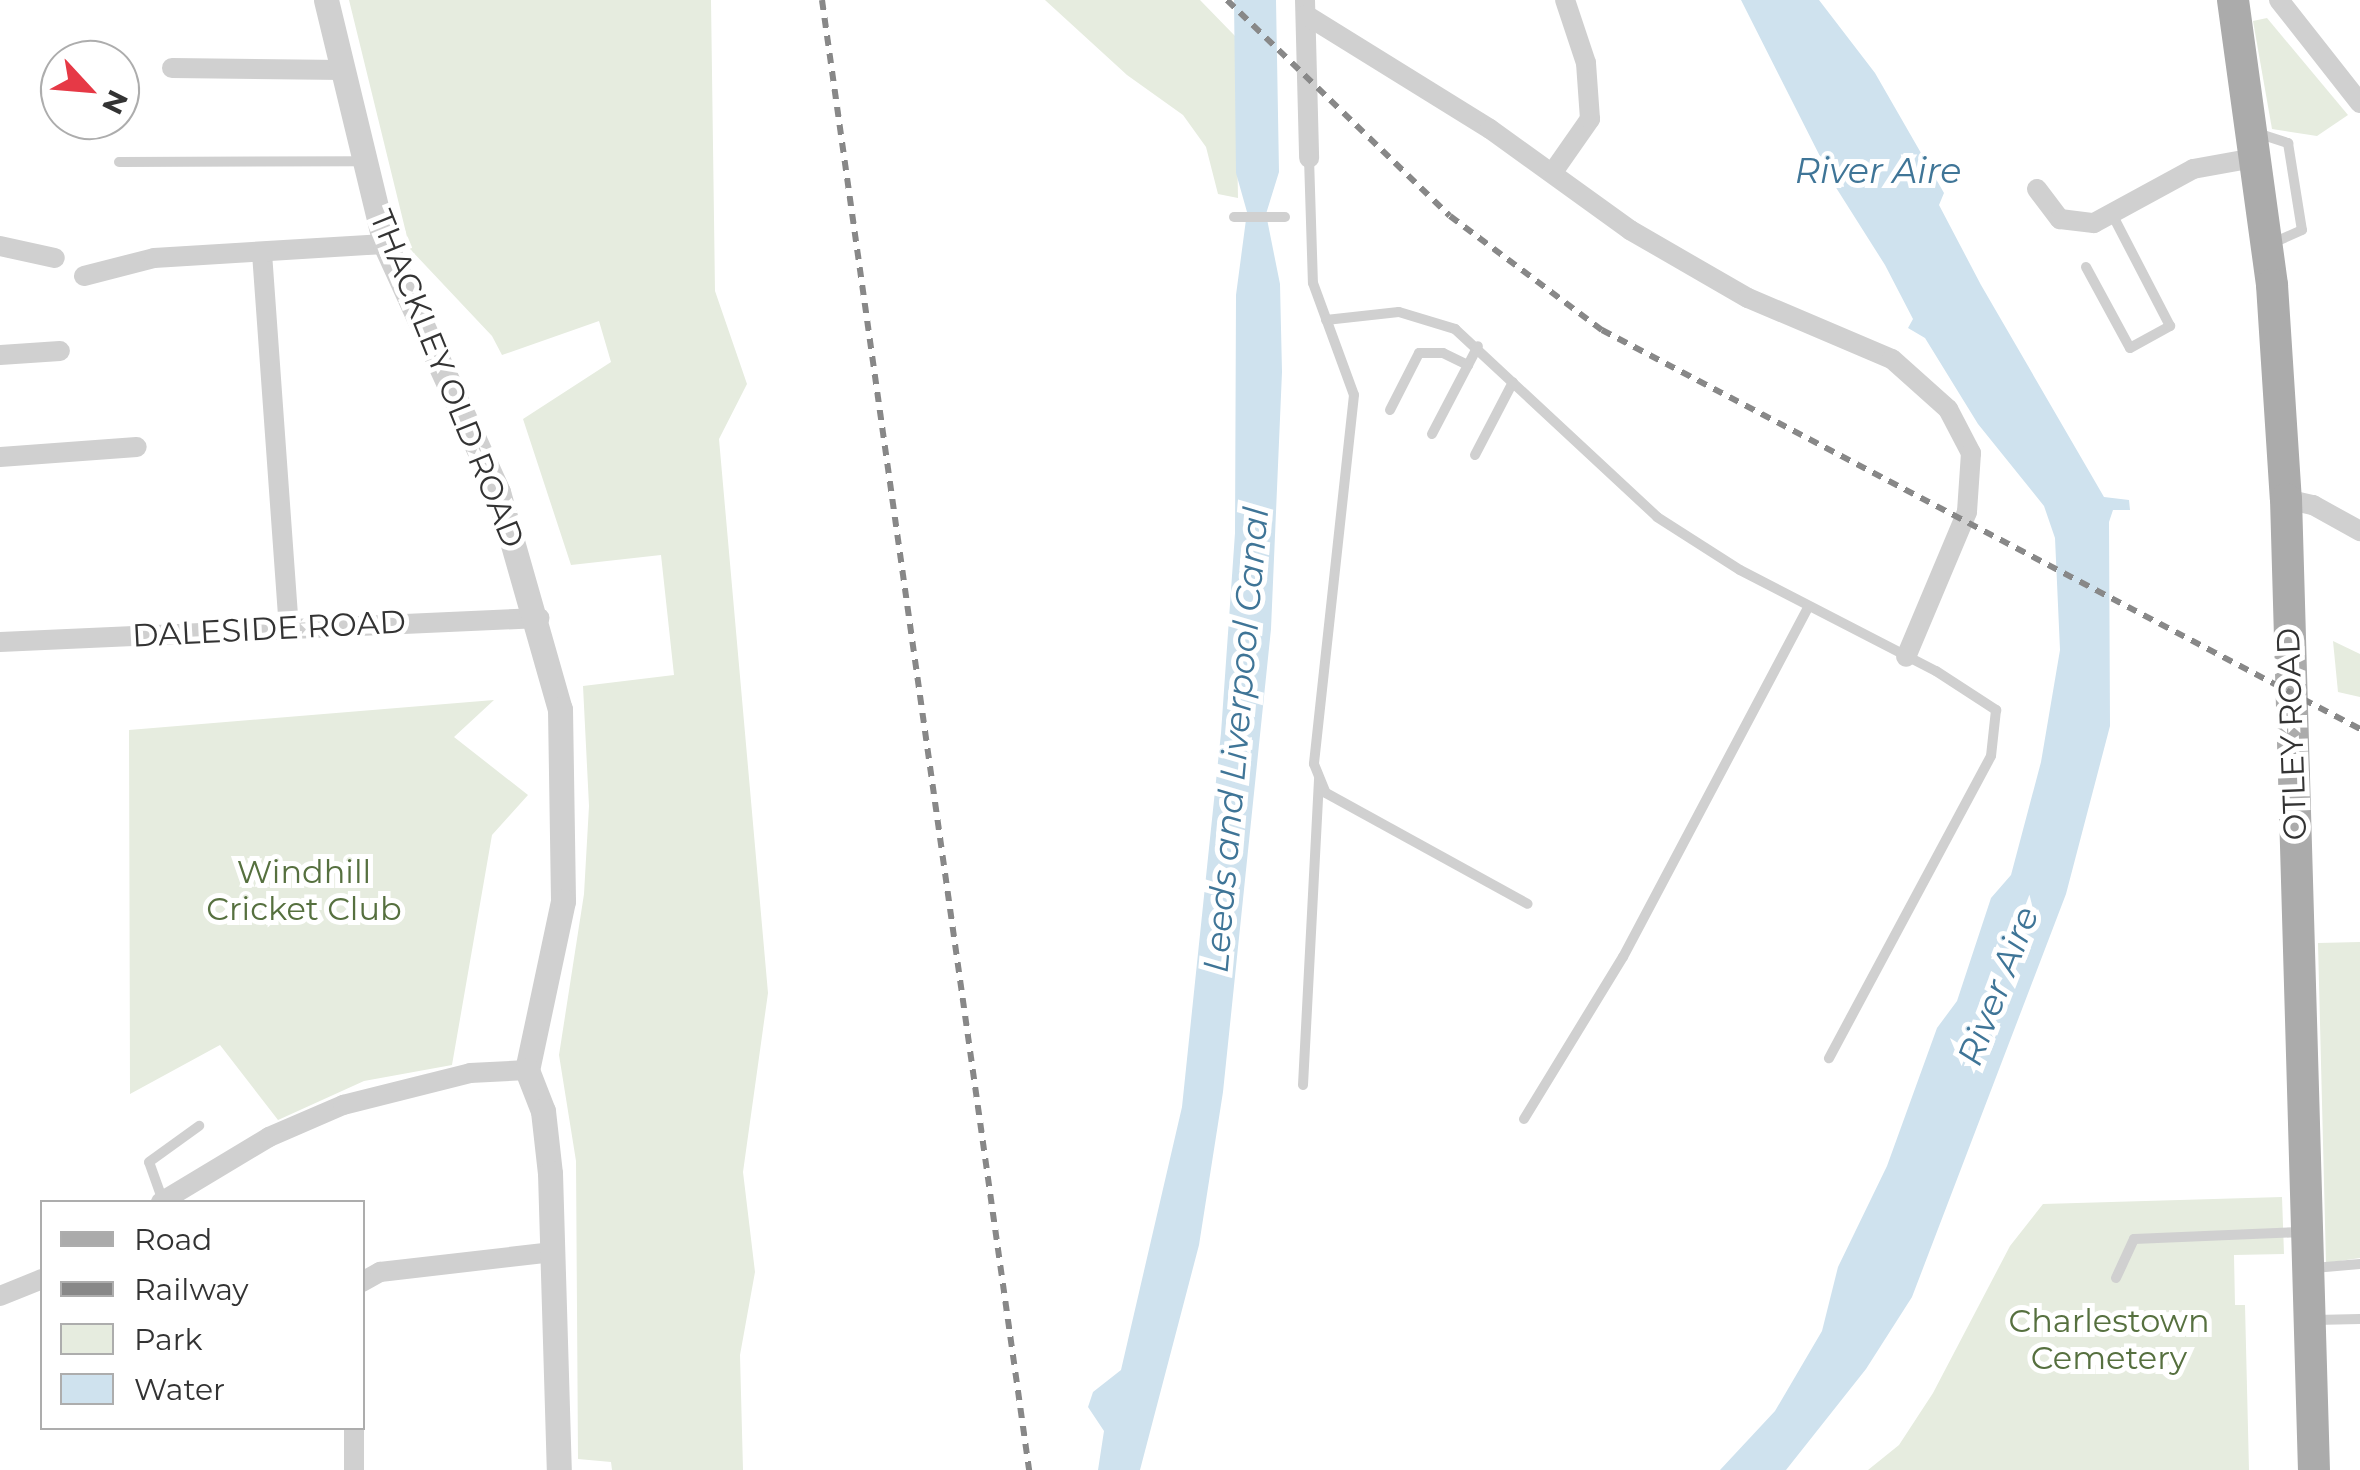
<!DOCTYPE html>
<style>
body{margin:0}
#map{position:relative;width:2360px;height:1470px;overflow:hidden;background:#fff;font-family:Montserrat,sans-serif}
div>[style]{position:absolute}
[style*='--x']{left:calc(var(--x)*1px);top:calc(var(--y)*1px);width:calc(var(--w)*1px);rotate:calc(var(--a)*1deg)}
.green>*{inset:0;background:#e6ecdf}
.water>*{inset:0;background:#cfe2ee}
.service>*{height:10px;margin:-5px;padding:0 5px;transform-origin:5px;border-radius:5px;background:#d0d0d0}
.minor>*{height:20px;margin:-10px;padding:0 10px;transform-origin:10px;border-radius:10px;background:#d0d0d0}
.tertiary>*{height:25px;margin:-12.5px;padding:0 12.5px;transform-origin:12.5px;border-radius:12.5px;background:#d0d0d0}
.primary>*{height:32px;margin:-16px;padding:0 16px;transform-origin:16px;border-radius:16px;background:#ababab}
.rail>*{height:6px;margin-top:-3px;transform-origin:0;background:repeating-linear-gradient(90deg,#888 0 10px,transparent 0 18px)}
span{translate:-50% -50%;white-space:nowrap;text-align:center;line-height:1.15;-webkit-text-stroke:10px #fff;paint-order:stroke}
.street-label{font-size:32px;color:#333}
.park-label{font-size:32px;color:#56703f}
.water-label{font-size:35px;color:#3f7597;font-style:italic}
.legend{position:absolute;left:40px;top:1200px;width:325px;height:230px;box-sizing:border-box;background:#fff;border:2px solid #adadad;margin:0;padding:12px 18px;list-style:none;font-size:30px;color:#333}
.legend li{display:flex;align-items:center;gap:20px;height:50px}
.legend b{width:50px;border:2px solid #adadad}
.north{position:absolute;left:40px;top:40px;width:100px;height:100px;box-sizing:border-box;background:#fff;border:2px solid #adadad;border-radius:50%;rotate:116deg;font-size:28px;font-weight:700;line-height:40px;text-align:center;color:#333}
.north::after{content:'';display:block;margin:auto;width:35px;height:45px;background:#e63946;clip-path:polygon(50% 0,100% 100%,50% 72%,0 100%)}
</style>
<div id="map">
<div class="green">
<i style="clip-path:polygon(349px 0,711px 0,715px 291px,747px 384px,719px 439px,768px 993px,743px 1172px,755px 1272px,740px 1355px,743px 1470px,612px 1470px,611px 1462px,578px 1459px,576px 1161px,559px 1055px,584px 894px,589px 806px,583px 686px,674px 675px,661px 555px,571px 565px,523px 419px,611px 362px,599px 321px,502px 355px,492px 336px,410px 249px)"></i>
<i style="clip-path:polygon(1045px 0,1200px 0,1235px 36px,1238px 198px,1218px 194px,1206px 147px,1183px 115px,1127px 75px)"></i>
<i style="clip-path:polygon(2267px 18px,2348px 115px,2317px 136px,2272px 129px,2253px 21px)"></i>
<i style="clip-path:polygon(2333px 641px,2360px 654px,2360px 697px,2338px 692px)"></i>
<i style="clip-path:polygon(494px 700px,454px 737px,528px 795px,492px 835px,452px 1065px,364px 1081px,278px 1120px,220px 1045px,130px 1094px,129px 730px)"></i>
<i style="clip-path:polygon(2360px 942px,2360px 1258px,2326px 1263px,2318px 943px)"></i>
<i style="clip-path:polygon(2282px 1197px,2284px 1254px,2234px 1255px,2235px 1305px,2245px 1305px,2249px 1470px,1868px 1470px,1899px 1445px,1933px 1393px,2010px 1246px,2043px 1204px)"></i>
</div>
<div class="water">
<i style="clip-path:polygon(1234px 0,1276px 0,1279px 172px,1266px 214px,1280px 284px,1282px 372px,1271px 629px,1223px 1092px,1199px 1245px,1140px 1470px,1098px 1470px,1104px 1431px,1088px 1407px,1093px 1392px,1121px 1370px,1182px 1107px,1221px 733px,1235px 533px,1236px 295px,1247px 212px,1236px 173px)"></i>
<i style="clip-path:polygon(1741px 0,1819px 0,1875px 73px,1944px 193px,1939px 205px,1981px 285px,2104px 497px,2129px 500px,2130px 510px,2113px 510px,2109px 522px,2110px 726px,2066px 894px,1912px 1297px,1866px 1369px,1786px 1470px,1720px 1470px,1775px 1411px,1822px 1331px,1838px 1267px,1887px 1166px,1937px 1028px,1957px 1001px,1991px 898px,2011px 875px,2041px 762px,2060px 650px,2055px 538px,2044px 506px,1978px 424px,1925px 338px,1908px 328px,1913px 319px,1885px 265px,1835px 186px)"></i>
</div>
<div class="service">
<i style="--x:2257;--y:133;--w:33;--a:18"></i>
<i style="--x:2288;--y:143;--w:88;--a:80.9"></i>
<i style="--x:2302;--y:230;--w:32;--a:156"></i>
<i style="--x:1309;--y:158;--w:125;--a:88.2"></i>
<i style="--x:1313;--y:283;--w:119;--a:69.9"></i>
<i style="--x:1354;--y:395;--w:371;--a:96.2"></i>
<i style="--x:1314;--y:764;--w:31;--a:68"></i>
<i style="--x:1326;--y:793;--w:230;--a:28.8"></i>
<i style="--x:119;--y:162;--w:245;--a:-0.2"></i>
<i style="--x:1234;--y:217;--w:51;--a:0"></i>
<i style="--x:2086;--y:267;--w:92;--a:61.5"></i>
<i style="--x:2130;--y:348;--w:46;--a:-28.8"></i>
<i style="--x:2170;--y:326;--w:124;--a:-117.4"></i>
<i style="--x:1326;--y:320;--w:73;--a:-6.3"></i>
<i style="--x:1399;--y:312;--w:59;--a:16.9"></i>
<i style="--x:1455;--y:329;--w:276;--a:42.9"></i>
<i style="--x:1657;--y:517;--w:98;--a:32.6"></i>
<i style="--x:1740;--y:570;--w:220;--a:27.3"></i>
<i style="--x:1936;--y:671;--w:72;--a:33"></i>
<i style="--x:1996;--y:710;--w:46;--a:96.2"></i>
<i style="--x:1991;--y:756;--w:343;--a:118.2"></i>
<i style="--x:1390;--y:410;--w:64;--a:-63"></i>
<i style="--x:1419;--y:353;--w:24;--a:0"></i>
<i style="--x:1443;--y:353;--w:28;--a:26"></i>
<i style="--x:1432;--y:434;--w:99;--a:-62.4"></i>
<i style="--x:1475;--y:455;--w:82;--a:-62.5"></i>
<i style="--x:1303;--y:1085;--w:307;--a:-87"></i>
<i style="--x:1524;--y:1119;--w:190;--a:-58.6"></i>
<i style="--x:1623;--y:957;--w:396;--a:-62.1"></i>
<i style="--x:163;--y:1201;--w:41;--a:-109.7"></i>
<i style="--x:149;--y:1162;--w:62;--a:-35.8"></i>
<i style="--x:2314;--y:1268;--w:46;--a:-5"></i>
<i style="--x:2116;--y:1278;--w:43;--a:-65.2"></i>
<i style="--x:2134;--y:1239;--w:167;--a:-2.4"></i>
<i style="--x:2315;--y:1320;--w:45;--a:-1.3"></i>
</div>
<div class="minor">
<i style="--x:1305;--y:0;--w:158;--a:88.5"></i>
<i style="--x:2279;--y:0;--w:131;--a:51.8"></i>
<i style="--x:1306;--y:15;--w:216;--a:31.8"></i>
<i style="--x:1490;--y:129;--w:173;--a:35.8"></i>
<i style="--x:1630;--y:230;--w:136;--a:30"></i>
<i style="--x:1748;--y:298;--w:156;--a:23"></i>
<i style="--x:1892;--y:359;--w:75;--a:41.8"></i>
<i style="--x:1948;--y:409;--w:50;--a:62.4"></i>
<i style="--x:1971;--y:453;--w:59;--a:93.9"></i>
<i style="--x:1967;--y:512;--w:157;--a:112.8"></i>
<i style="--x:172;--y:68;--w:171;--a:0.7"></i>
<i style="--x:1553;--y:172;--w:65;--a:-55.1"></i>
<i style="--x:1590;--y:119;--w:56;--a:-94.1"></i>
<i style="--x:1586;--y:63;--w:66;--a:-108.4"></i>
<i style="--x:2037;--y:189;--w:38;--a:53"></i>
<i style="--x:2060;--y:219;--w:34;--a:7"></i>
<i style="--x:2094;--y:223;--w:113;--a:-28.6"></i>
<i style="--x:2193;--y:169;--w:62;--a:-10.2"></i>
<i style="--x:0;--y:246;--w:56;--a:12.3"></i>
<i style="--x:262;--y:253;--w:376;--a:85.9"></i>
<i style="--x:84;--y:276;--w:72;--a:-14.4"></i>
<i style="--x:154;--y:258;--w:231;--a:-3.5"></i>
<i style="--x:0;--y:355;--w:60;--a:-3.8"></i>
<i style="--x:0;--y:457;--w:137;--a:-4.2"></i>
<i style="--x:2286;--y:499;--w:28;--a:13"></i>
<i style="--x:2313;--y:505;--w:54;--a:29"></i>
<i style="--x:0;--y:642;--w:540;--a:-2.55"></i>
<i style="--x:161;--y:1202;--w:126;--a:-31"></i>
<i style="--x:269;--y:1137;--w:81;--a:-23.4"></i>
<i style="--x:343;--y:1105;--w:131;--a:-14.1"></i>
<i style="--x:470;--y:1073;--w:57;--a:-3"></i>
<i style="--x:362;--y:1282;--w:21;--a:-29"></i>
<i style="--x:380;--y:1272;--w:174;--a:-6.6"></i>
<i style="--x:0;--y:1296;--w:45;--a:-22"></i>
<i style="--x:354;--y:1470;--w:42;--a:-90"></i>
</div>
<div class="tertiary">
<i style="--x:326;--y:0;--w:251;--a:76.4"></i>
<i style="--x:385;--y:244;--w:273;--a:65.5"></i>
<i style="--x:498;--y:492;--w:226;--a:74.1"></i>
<i style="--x:560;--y:709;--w:192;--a:89.1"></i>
<i style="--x:563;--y:901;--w:173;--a:102"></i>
<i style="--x:527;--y:1070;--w:44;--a:68.7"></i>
<i style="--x:543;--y:1111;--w:62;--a:83.6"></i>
<i style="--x:550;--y:1173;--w:297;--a:88.3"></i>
</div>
<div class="primary">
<i style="--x:2233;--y:0;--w:288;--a:82.2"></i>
<i style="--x:2272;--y:285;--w:214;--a:86.3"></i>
<i style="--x:2286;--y:499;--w:971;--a:88.35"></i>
</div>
<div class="rail">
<i style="--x:822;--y:0;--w:1485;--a:81.98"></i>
<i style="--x:1227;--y:0;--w:310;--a:44.1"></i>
<i style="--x:1450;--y:216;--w:190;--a:36.9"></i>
<i style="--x:1602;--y:330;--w:857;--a:27.76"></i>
</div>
<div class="street-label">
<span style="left:447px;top:379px;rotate:68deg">THACKLEY OLD ROAD</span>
<span style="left:269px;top:629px;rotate:-3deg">DALESIDE ROAD</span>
<span style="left:2292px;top:734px;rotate:-92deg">OTLEY ROAD</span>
</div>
<div class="park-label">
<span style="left:304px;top:891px">Windhill<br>Cricket Club</span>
<span style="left:2109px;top:1340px">Charlestown<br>Cemetery</span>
</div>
<div class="water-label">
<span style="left:1878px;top:171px">River Aire</span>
<span style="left:1236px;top:740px;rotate:-85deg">Leeds and Liverpool Canal</span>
<span style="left:1998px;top:986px;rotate:-69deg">River Aire</span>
</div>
<ul class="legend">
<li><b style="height:12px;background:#ababab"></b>Road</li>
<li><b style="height:12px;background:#888"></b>Railway</li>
<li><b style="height:28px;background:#e6ecdf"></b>Park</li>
<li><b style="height:28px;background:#cfe2ee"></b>Water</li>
</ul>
<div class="north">N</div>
</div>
